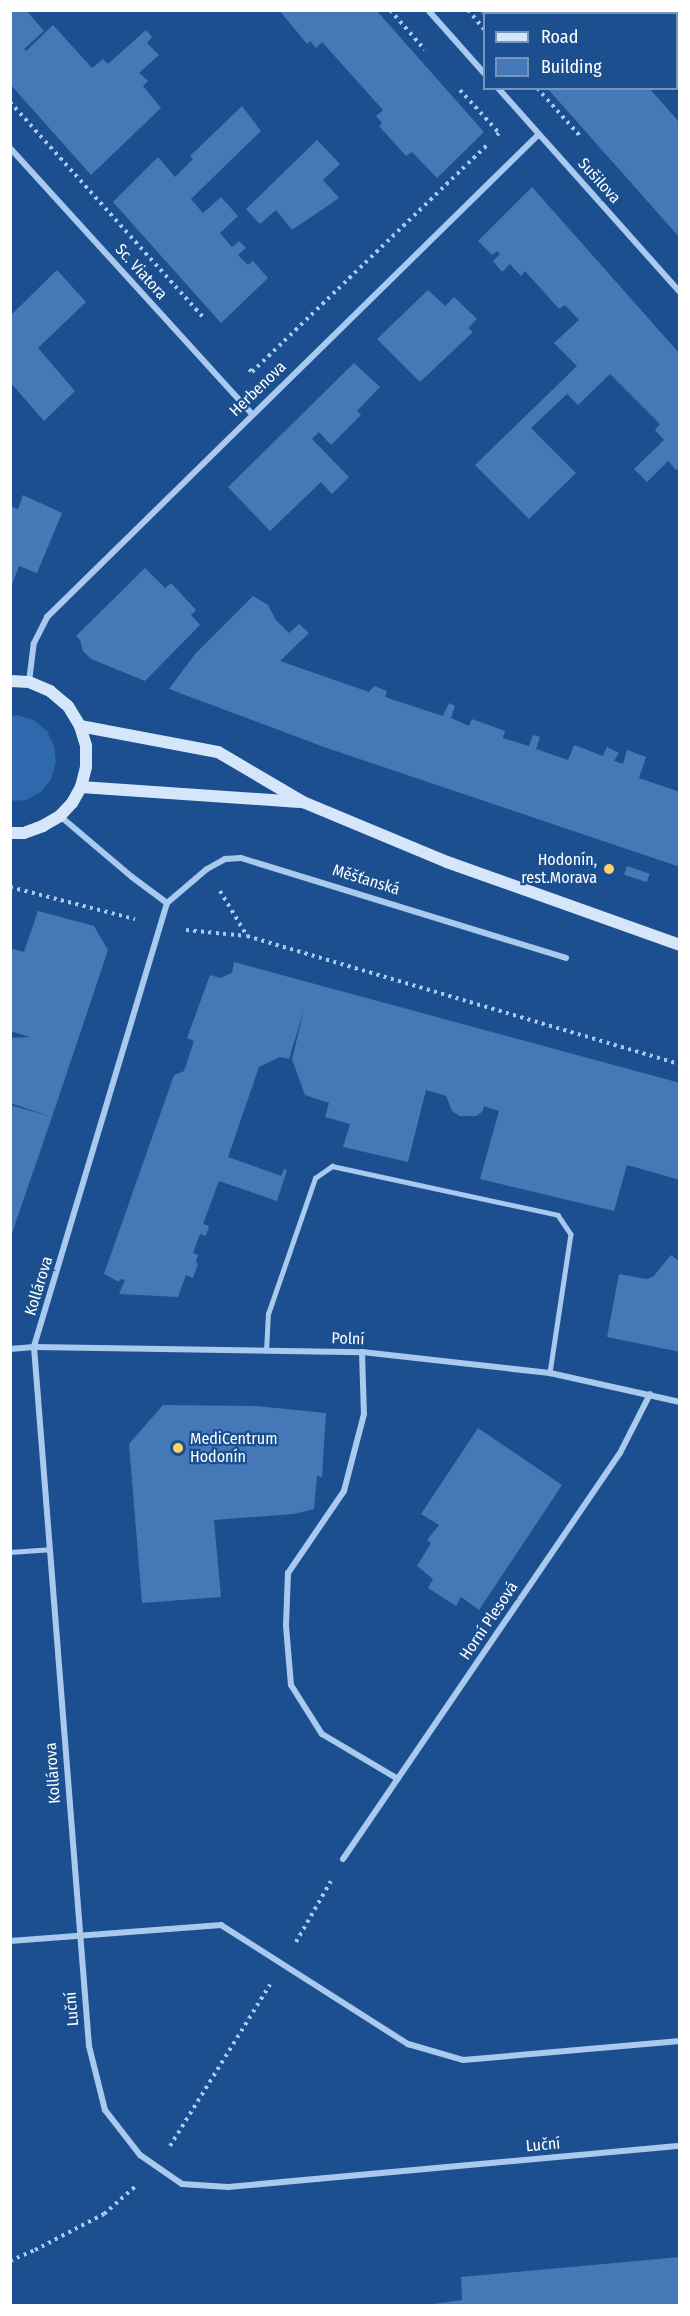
<!DOCTYPE html>
<meta charset="utf-8">
<style>
body{margin:0}
#map{position:relative;width:690px;height:2316px;overflow:hidden;background:#1b4f8f;font-family:"Fira Sans Condensed",sans-serif}
div>[style]{position:absolute}
[style*='--x']{left:calc(var(--x)*1px);top:calc(var(--y)*1px);width:calc(var(--w)*1px);rotate:calc(var(--a)*1deg)}
.green>*{inset:0;background:#2e69ad}
.building>*{inset:0;background:#4478b7;transform-origin:0 0}
.path>*{height:4px;margin-top:-2px;transform-origin:0;background:repeating-linear-gradient(90deg,#a9c9ee 0 3px,transparent 0 7.5px)}
.service>*{height:4.5px;margin:-2.25px;padding:0 2.25px;transform-origin:2.25px;border-radius:2.25px;background:#a9c9ee}
.minor>*{height:6px;margin:-3px;padding:0 3px;transform-origin:3px;border-radius:3px;background:#a9c9ee}
.secondary>*{height:12px;margin:-6px;padding:0 6px;transform-origin:6px;border-radius:6px;background:#d6e6fa}
.dots>*{width:16px;height:16px;translate:-50% -50%;box-sizing:border-box;border:3px solid #1b4f8f;border-radius:50%}
span{translate:-50% -50%;white-space:nowrap;text-align:center;line-height:1.15;-webkit-text-stroke:4.5px #1b4f8f;paint-order:stroke}
.street-label{font-size:16px;color:#fff}
.poi-label{font-size:16px;color:#fff}
.right{translate:-100% -50%;text-align:right}
.left{translate:0 -50%;text-align:left}
.frame{position:absolute;inset:0;border:12px solid #fff;pointer-events:none}
.legend{position:absolute;left:483px;top:12px;width:195px;height:78px;box-sizing:border-box;background:#1b4f8f;border:2px solid #7695bc;margin:0;padding:8px 10px;list-style:none;font-size:18px;color:#fff}
.legend li{display:flex;align-items:center;gap:12px;height:30px}
.legend b{width:30px;border:2px solid #7695bc}
</style>
<div id="map">
<div class="green">
<i style="clip-path:polygon(17px 715px,34px 720px,47px 731px,54px 746px,56px 762px,51px 779px,41px 792px,26px 800px,11px 801px,11px 716px)"></i>
</div>
<div class="building">
<i style="clip-path:polygon(10px 10px,26px 10px,44px 31px,24px 49px,26px 51px,53px 25px,92px 68px,103px 59px,108px 64px,146px 30px,152px 37px,147px 43px,159px 55px,139px 73px,148px 81px,143px 86px,161px 108px,91px 175px,10px 84px)"></i>
<i style="clip-path:polygon(279px 10px,376px 10px,484px 132px,437px 178px,412px 152px,406px 156px,379px 126px,382px 123px,376px 116px,383px 110px,322px 42px,316px 48px,310px 41px,307px 44px)"></i>
<i style="clip-path:polygon(479px 10px,586px 10px,588px 14px,484px 14px,484px 17px)"></i>
<i style="clip-path:polygon(547px 88px,649px 88px,680px 123px,680px 238px)"></i>
<i style="clip-path:polygon(242px 106px,261px 131px,191px 199px,203px 213px,221px 197px,238px 216px,220px 233px,232px 247px,239px 241px,246px 248px,238px 255px,248px 265px,253px 261px,268px 278px,221px 323px,113px 202px,158px 157px,175px 177px,193px 159px,190px 156px)"></i>
<i style="clip-path:polygon(317px 140px,340px 164px,323px 180px,339px 198px,292px 230px,276px 210px,260px 224px,246px 209px)"></i>
<i style="clip-path:polygon(532px 187px,680px 354px,680px 467px,676px 470px,668px 461px,647px 482px,634px 469px,664px 440px,655px 430px,660px 424px,610px 374px,578px 405px,567px 394px,531px 428px,576px 473px,529px 519px,475px 465px,577px 366px,554px 343px,579px 320px,565px 305px,559px 309px,525px 271px,521px 276px,510px 264px,502px 272px,493px 261px,500px 254px,497px 251px,492px 255px,478px 241px)"></i>
<i style="clip-path:polygon(57px 270px,86px 302px,38px 348px,75px 391px,44px 421px,10px 382px,10px 316px)"></i>
<i style="clip-path:polygon(428px 290px,445px 306px,454px 297px,477px 319px,468px 328px,473px 332px,420px 382px,377px 339px)"></i>
<i style="clip-path:polygon(354px 363px,380px 387px,357px 411px,361px 415px,331px 445px,319px 432px,312px 439px,349px 477px,332px 494px,321px 482px,270px 531px,228px 487px)"></i>
<i style="clip-path:polygon(23px 495px,62px 513px,37px 573px,19px 566px,11px 587px,10px 506px,18px 509px)"></i>
<i style="clip-path:polygon(145px 568px,165px 588px,171px 583px,196px 610px,191px 615px,200px 625px,145px 681px,91px 659px,83px 651px,80px 640px,76px 636px)"></i>
<i style="clip-path:polygon(253px 596px,268px 605px,276px 620px,289px 633px,299px 624px,309px 633px,280px 661px,369px 692px,374px 686px,387px 691px,385px 697px,443px 716px,449px 703px,455px 706px,451px 718px,469px 726px,472px 719px,505px 731px,503px 738px,529px 746px,533px 735px,540px 737px,536px 749px,568px 760px,574px 745px,603px 756px,607px 747px,619px 753px,614px 761px,623px 764px,627px 750px,646px 757px,639px 778px,680px 792px,680px 867px,324px 747px,169px 689px,195px 654px)"></i>
<i style="left:627px;top:866px;width:24px;height:9px;rotate:19deg"></i>
<i style="clip-path:polygon(38px 911px,94px 926px,108px 950px,52px 1117px,10px 1103px,10px 1038px,30px 1037px,10px 1031px,10px 948px,24px 952px)"></i>
<i style="clip-path:polygon(234px 962px,680px 1083px,680px 1180px,627px 1165px,614px 1211px,480px 1179px,499px 1111px,484px 1106px,482px 1112px,476px 1116px,460px 1116px,452px 1111px,446px 1096px,426px 1090px,408px 1162px,343px 1147px,350px 1124px,325px 1117px,329px 1103px,305px 1095px,292px 1059px,304px 1010px,289px 1059px,280px 1057px,259px 1067px,228px 1157px,281px 1176px,284px 1169px,287px 1170px,277px 1201px,219px 1181px,203px 1224px,209px 1226px,206px 1236px,200px 1234px,193px 1253px,198px 1255px,196px 1262px,198px 1264px,193px 1278px,186px 1275px,178px 1297px,119px 1294px,125px 1280px,120px 1279px,119px 1282px,104px 1274px,174px 1075px,184px 1071px,194px 1041px,187px 1038px,210px 975px,220px 978px,232px 973px)"></i>
<i style="clip-path:polygon(10px 1105px,52px 1117px,11px 1236px,10px 1236px)"></i>
<i style="clip-path:polygon(671px 1255px,680px 1262px,680px 1352px,607px 1337px,619px 1274px,646px 1279px,653px 1277px)"></i>
<i style="clip-path:polygon(163px 1405px,256px 1406px,326px 1413px,322px 1477px,317px 1476px,314px 1509px,294px 1514px,214px 1520px,221px 1597px,142px 1603px,129px 1444px)"></i>
<i style="clip-path:polygon(478px 1428px,562px 1485px,479px 1610px,461px 1597px,456px 1606px,428px 1588px,433px 1579px,417px 1566px,431px 1543px,427px 1540px,439px 1525px,421px 1514px)"></i>
<i style="clip-path:polygon(680px 2257px,680px 2306px,418px 2306px,462px 2300px,461px 2277px)"></i>
</div>
<div class="path">
<i style="--x:390;--y:10;--w:53;--a:48.8"></i>
<i style="--x:468;--y:10;--w:25;--a:50"></i>
<i style="--x:537;--y:88;--w:66;--a:48.1"></i>
<i style="--x:460;--y:90;--w:58;--a:47.8"></i>
<i style="--x:499;--y:133;--w:3;--a:135"></i>
<i style="--x:10;--y:102;--w:290;--a:48.1"></i>
<i style="--x:249;--y:369;--w:4;--a:45"></i>
<i style="--x:252;--y:372;--w:327;--a:-44"></i>
<i style="--x:10;--y:887;--w:129;--a:14.4"></i>
<i style="--x:220;--y:891;--w:52;--a:59"></i>
<i style="--x:186;--y:930;--w:61;--a:5.6"></i>
<i style="--x:247;--y:936;--w:452;--a:16.5"></i>
<i style="--x:296;--y:1942;--w:70;--a:-60.2"></i>
<i style="--x:170;--y:2146;--w:190;--a:-58.2"></i>
<i style="--x:10;--y:2261;--w:27;--a:-24"></i>
<i style="--x:35;--y:2250;--w:78;--a:-27.6"></i>
<i style="--x:104;--y:2214;--w:45;--a:-41.4"></i>
</div>
<div class="service">
<i style="--x:266;--y:1351;--w:37;--a:-87"></i>
<i style="--x:268;--y:1314;--w:144;--a:-70.9"></i>
<i style="--x:315;--y:1178;--w:21;--a:-35"></i>
<i style="--x:332;--y:1166;--w:231;--a:12.2"></i>
<i style="--x:558;--y:1215;--w:23;--a:56"></i>
<i style="--x:571;--y:1234;--w:141;--a:98.6"></i>
<i style="--x:10;--y:1552;--w:39;--a:-4"></i>
</div>
<div class="minor">
<i style="--x:428;--y:10;--w:84;--a:48.4"></i>
<i style="--x:498;--y:88;--w:273;--a:48.3"></i>
<i style="--x:10;--y:148;--w:360;--a:47.7"></i>
<i style="--x:29;--y:682;--w:39;--a:-83"></i>
<i style="--x:34;--y:643;--w:29;--a:-63"></i>
<i style="--x:47;--y:617;--w:689;--a:-44.47"></i>
<i style="--x:60;--y:816;--w:94;--a:40.3"></i>
<i style="--x:132;--y:877;--w:44;--a:36.6"></i>
<i style="--x:167;--y:903;--w:463;--a:106.7"></i>
<i style="--x:34;--y:1347;--w:701;--a:85.5"></i>
<i style="--x:89;--y:2046;--w:66;--a:76"></i>
<i style="--x:105;--y:2110;--w:57;--a:52.1"></i>
<i style="--x:140;--y:2155;--w:51;--a:34.6"></i>
<i style="--x:182;--y:2184;--w:46;--a:3.7"></i>
<i style="--x:228;--y:2187;--w:454;--a:-5.2"></i>
<i style="--x:167;--y:903;--w:52;--a:-40.4"></i>
<i style="--x:207;--y:869;--w:21;--a:-29"></i>
<i style="--x:225;--y:859;--w:16;--a:-4"></i>
<i style="--x:241;--y:858;--w:340;--a:17.1"></i>
<i style="--x:10;--y:1349;--w:24;--a:-5"></i>
<i style="--x:34;--y:1347;--w:328;--a:0.9"></i>
<i style="--x:362;--y:1352;--w:189;--a:6.4"></i>
<i style="--x:550;--y:1373;--w:133;--a:12.6"></i>
<i style="--x:362;--y:1352;--w:62;--a:88.2"></i>
<i style="--x:364;--y:1414;--w:80;--a:104.6"></i>
<i style="--x:344;--y:1491;--w:99;--a:124.3"></i>
<i style="--x:288;--y:1573;--w:53;--a:92.2"></i>
<i style="--x:286;--y:1626;--w:59;--a:85.2"></i>
<i style="--x:291;--y:1685;--w:58;--a:57.7"></i>
<i style="--x:322;--y:1734;--w:88;--a:30.6"></i>
<i style="--x:343;--y:1859;--w:491;--a:-55.7"></i>
<i style="--x:620;--y:1453;--w:66;--a:-63"></i>
<i style="--x:10;--y:1941;--w:212;--a:-4.3"></i>
<i style="--x:221;--y:1925;--w:222;--a:32.5"></i>
<i style="--x:408;--y:2044;--w:57;--a:16.2"></i>
<i style="--x:463;--y:2060;--w:218;--a:-5"></i>
</div>
<div class="secondary">
<i style="--x:10;--y:681;--w:19;--a:3"></i>
<i style="--x:29;--y:682;--w:23;--a:23"></i>
<i style="--x:50;--y:691;--w:23;--a:40"></i>
<i style="--x:68;--y:706;--w:23;--a:59"></i>
<i style="--x:80;--y:726;--w:21;--a:73"></i>
<i style="--x:86;--y:746;--w:21;--a:90"></i>
<i style="--x:86;--y:767;--w:21;--a:104"></i>
<i style="--x:81;--y:787;--w:18;--a:119"></i>
<i style="--x:72;--y:803;--w:18;--a:133"></i>
<i style="--x:60;--y:816;--w:20;--a:150"></i>
<i style="--x:43;--y:826;--w:20;--a:160"></i>
<i style="--x:24;--y:833;--w:14;--a:180"></i>
<i style="--x:80;--y:726;--w:140;--a:10.7"></i>
<i style="--x:218;--y:752;--w:99;--a:30.5"></i>
<i style="--x:303;--y:802;--w:156;--a:22.6"></i>
<i style="--x:447;--y:862;--w:247;--a:19.6"></i>
<i style="--x:81;--y:787;--w:219;--a:3.9"></i>
</div>
<div class="dots">
<i style="left:609px;top:869px;background:#ffd166"></i>
<i style="left:178px;top:1448px;background:#ffd166"></i>
</div>
<div class="street-label">
<span style="left:599px;top:181px;rotate:48deg">Sušilova</span>
<span style="left:141px;top:272px;rotate:48deg">Sc. Viatora</span>
<span style="left:258px;top:389px;rotate:-44deg">Herbenova</span>
<span style="left:366px;top:880px;rotate:17deg">Měšťanská</span>
<span style="left:39px;top:1286px;rotate:-73deg">Kollárova</span>
<span style="left:348px;top:1339px;rotate:2deg">Polní</span>
<span style="left:489px;top:1621px;rotate:-56deg">Horní Plesová</span>
<span style="left:53px;top:1773px;rotate:-94deg">Kollárova</span>
<span style="left:72px;top:2009px;rotate:-95deg">Luční</span>
<span style="left:543px;top:2145px;rotate:-5deg">Luční</span>
</div>
<div class="poi-label">
<span class="right" style="left:597px;top:869px">Hodonín,<br>rest.Morava</span>
<span class="left" style="left:190px;top:1448px">MediCentrum<br>Hodonín</span>
</div>
<div class="frame"></div>
<ul class="legend">
<li><b style="height:8px;background:#d6e6fa"></b>Road</li>
<li><b style="height:16px;background:#4478b7"></b>Building</li>
</ul>
</div>
